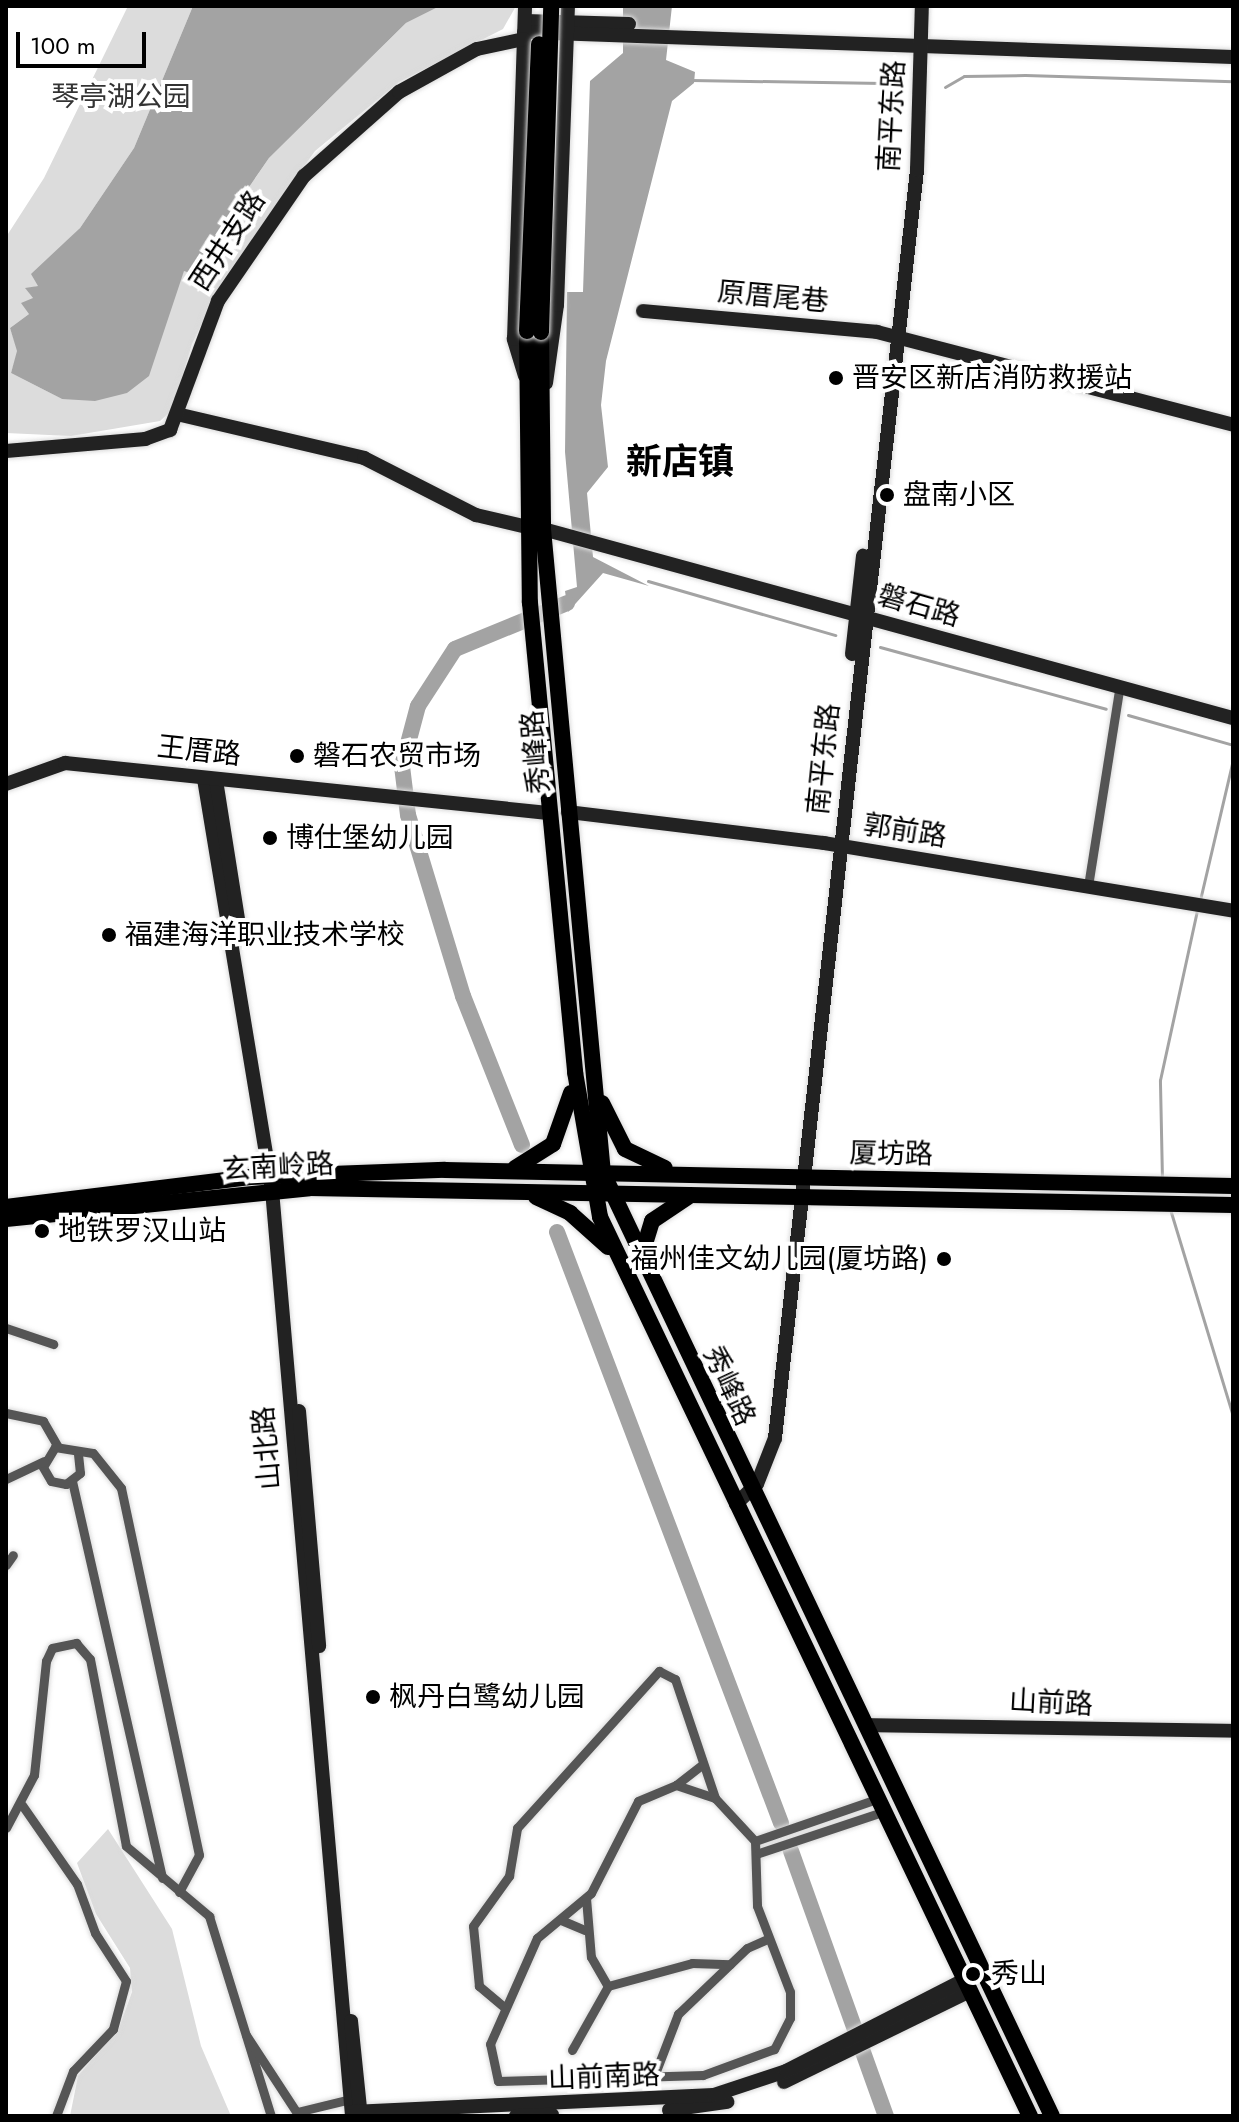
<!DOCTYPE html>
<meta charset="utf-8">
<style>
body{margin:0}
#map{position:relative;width:1239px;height:2122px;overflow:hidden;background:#fff;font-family:Jost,"Noto Sans SC",sans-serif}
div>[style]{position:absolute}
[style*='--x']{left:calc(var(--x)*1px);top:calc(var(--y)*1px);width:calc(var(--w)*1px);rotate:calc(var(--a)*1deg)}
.green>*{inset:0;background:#dcdcdc}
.water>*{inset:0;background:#a3a3a3}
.stream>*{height:3px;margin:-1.5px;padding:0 1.5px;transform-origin:1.5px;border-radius:1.5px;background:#a3a3a3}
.river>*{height:16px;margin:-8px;padding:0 8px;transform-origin:8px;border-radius:8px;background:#a3a3a3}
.roads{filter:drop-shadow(0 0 2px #dbdbdb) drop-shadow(0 0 2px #dbdbdb)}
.street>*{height:9px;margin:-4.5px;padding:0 4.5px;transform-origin:4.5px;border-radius:4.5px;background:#555}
.secondary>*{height:14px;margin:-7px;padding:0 7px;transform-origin:7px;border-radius:7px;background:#222}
.primary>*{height:16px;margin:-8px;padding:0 8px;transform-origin:8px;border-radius:8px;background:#000}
.bridges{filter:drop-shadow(0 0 2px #dbdbdb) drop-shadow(0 0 2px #dbdbdb)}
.primary-bridge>*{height:16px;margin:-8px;padding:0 8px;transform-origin:8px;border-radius:8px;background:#000}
.dots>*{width:22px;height:22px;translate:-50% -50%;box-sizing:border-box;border:4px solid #fff;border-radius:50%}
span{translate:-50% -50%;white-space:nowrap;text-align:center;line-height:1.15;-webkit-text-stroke:8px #fff;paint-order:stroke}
.park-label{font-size:28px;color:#333}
.street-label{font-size:28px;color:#000}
.poi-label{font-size:28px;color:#000}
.left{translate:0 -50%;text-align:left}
.right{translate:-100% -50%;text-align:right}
.district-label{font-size:36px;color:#000;font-weight:700}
.frame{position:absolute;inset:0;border:8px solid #000;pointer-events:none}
.scale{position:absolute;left:16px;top:32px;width:130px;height:36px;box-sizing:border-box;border:4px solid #000;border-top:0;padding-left:10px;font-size:24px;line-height:28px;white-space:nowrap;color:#000;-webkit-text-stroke:6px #fff;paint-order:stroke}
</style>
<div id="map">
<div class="green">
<i style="clip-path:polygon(128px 6px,193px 6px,134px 148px,80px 228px,46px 263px,38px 286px,26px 289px,34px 299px,29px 314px,10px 328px,18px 351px,11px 373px,62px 399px,127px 393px,155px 350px,184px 270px,191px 272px,269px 158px,406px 23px,440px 6px,516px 6px,503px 29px,399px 82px,315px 151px,223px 280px,192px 344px,172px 410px,160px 421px,71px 436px,6px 433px,6px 237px,44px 178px)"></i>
<i style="clip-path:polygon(108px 1829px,172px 1929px,201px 2046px,231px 2116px,70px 2116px,78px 2076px,119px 2028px,132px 1992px,130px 1968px,96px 1914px,77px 1863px)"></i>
</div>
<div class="water">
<i style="clip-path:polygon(193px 6px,440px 6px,406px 23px,269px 158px,190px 273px,184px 271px,149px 376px,127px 393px,95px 401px,62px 399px,11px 373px,17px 351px,10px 328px,29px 314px,21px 303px,33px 298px,25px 288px,38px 286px,31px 274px,80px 228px,134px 148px)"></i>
<i style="clip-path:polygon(623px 6px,672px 6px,666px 60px,695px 72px,694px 83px,672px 101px,606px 361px,601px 405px,608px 467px,587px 493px,593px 557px,649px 586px,603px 573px,568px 612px,565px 591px,577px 587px,565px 452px,567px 292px,583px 292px,590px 81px,623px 53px)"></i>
</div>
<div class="stream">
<i style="--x:691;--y:80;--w:192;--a:0.9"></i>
<i style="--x:945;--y:87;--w:22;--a:-30"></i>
<i style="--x:964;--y:76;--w:61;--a:-0.9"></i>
<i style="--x:1025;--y:75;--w:208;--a:1.7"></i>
<i style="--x:648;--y:581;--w:195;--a:16.1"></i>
<i style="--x:880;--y:647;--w:234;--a:15.3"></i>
<i style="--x:1128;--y:715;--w:109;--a:15.9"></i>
<i style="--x:1200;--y:900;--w:145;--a:-76.8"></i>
<i style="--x:1162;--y:1179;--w:99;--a:-91.2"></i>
<i style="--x:1160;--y:1080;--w:173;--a:-77.7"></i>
<i style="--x:1170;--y:1209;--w:216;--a:73.1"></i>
</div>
<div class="river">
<i style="--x:522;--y:1145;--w:160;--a:-111.6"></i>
<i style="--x:463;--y:996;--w:189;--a:-106.9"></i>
<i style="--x:408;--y:815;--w:49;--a:-97"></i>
<i style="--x:402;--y:766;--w:62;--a:-75.1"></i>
<i style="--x:418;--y:706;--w:68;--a:-57"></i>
<i style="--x:455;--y:649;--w:121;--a:-22.3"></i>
<i style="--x:557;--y:1232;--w:632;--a:69.24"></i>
<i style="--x:791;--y:1851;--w:282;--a:70.3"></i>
</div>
<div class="roads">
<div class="street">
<i style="--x:1088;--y:886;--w:197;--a:-81"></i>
<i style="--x:6;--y:1328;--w:50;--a:18.8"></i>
<i style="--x:6;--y:1413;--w:38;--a:12"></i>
<i style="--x:43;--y:1421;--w:30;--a:60"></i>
<i style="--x:78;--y:1454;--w:19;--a:84"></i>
<i style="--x:80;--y:1473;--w:18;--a:142"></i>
<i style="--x:66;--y:1484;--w:15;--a:-169"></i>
<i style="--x:51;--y:1481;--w:16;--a:-120"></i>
<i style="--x:43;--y:1467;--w:23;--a:-59"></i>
<i style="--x:55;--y:1447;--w:38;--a:9"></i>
<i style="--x:93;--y:1453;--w:45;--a:51.3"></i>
<i style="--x:121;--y:1488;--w:375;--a:78"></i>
<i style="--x:199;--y:1855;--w:42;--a:118.4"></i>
<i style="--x:6;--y:1479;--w:42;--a:-25.3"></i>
<i style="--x:72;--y:1481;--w:407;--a:77.2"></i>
<i style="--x:6;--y:1565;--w:12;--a:-55"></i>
<i style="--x:676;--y:1785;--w:41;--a:18.4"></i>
<i style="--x:715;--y:1798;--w:59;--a:47.1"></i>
<i style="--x:755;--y:1841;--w:65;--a:88.2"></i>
<i style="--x:757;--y:1906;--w:92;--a:69"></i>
<i style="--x:790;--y:1992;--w:26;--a:90"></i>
<i style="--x:790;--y:2018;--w:35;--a:117"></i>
<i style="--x:774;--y:2049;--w:76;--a:159.9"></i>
<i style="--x:703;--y:2075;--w:205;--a:178.3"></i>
<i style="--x:498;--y:2081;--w:38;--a:-102"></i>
<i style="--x:490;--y:2044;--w:116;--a:-66.1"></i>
<i style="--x:537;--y:1938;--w:70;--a:-39.8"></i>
<i style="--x:591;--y:1893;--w:103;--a:-62.9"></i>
<i style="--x:638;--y:1801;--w:41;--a:-22.8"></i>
<i style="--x:676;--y:1785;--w:33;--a:-38"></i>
<i style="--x:22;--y:1805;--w:96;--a:55.2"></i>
<i style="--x:77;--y:1884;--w:52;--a:69.8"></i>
<i style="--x:95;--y:1933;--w:57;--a:57.1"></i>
<i style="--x:126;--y:1981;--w:50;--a:105.2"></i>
<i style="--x:113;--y:2029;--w:58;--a:133.6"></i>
<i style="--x:73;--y:2071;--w:48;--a:110.7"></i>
<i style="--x:6;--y:1828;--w:60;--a:-62.2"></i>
<i style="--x:34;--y:1775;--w:115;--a:-84"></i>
<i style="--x:46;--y:1661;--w:14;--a:-65"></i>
<i style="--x:52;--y:1648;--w:25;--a:-12"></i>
<i style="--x:76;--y:1643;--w:21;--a:49"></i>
<i style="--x:90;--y:1659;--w:190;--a:79.1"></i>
<i style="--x:126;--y:1846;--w:109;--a:40.1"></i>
<i style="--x:209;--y:1916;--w:209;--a:72.8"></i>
<i style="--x:755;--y:1841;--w:131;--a:-19.1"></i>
<i style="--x:759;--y:1853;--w:133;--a:-18.4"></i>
<i style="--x:586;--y:1898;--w:59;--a:85.2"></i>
<i style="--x:591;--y:1957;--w:34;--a:60"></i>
<i style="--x:561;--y:1920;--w:26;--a:23"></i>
<i style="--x:504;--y:2007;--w:33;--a:-140"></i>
<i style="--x:479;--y:1986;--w:60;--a:-95.7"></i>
<i style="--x:473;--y:1926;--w:62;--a:-54.2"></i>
<i style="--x:509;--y:1876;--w:49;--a:-80.5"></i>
<i style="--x:517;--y:1828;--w:212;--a:-47.9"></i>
<i style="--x:659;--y:1671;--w:18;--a:27"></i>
<i style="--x:675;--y:1679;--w:126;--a:71.4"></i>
<i style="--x:246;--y:2035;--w:97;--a:56.8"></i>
<i style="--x:572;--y:2050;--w:73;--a:-60.6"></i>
<i style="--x:608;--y:1986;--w:87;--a:-15.3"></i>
<i style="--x:692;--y:1963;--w:38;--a:2"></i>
<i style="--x:653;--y:2079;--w:70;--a:-69"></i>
<i style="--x:678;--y:2014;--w:95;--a:-43.7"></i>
<i style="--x:747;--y:1948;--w:22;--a:-24"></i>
<i style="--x:297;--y:2112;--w:60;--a:-13.6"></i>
</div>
<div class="secondary">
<i style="--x:525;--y:21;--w:104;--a:1.7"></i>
<i style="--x:524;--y:32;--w:709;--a:2.02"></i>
<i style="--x:643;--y:311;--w:235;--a:5.1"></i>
<i style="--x:877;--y:332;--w:368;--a:14.6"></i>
<i style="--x:525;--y:376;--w:39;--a:-107"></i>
<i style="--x:514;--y:339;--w:333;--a:-88.1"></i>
<i style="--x:546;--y:383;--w:79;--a:-82"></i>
<i style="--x:557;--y:305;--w:299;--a:-87.9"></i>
<i style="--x:181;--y:415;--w:188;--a:13.2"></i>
<i style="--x:364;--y:458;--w:126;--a:27"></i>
<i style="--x:476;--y:515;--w:52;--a:13.2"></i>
<i style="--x:6;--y:451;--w:140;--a:-4.9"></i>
<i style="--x:145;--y:439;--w:27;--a:-20"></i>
<i style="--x:170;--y:430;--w:138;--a:-69.6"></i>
<i style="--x:218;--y:301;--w:152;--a:-55.5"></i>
<i style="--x:304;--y:176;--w:127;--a:-41.5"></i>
<i style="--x:399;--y:92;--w:89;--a:-28.9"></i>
<i style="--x:477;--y:49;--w:48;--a:-12"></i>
<i style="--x:543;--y:529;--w:715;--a:15.32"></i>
<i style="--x:852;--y:654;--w:99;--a:-83.6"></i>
<i style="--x:204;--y:779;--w:417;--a:80.6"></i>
<i style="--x:272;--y:1190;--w:929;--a:85.06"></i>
<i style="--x:216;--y:780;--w:160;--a:81"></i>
<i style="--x:6;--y:784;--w:63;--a:-19.6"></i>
<i style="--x:65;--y:763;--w:488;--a:5.9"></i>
<i style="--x:568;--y:812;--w:258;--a:6.9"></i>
<i style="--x:824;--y:843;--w:415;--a:9.4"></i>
<i style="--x:299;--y:1411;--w:236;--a:85.1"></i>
<i style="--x:736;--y:1504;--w:29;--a:-44"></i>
<i style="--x:757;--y:1484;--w:49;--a:-68.6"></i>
<i style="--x:775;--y:1438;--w:1276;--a:-83.61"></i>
<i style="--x:917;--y:170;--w:164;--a:-88.3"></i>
<i style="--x:866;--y:1725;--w:367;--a:0.9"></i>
<i style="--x:351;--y:2021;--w:87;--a:84.1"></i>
<i style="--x:784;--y:2082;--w:207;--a:-26.1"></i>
<i style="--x:669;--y:2110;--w:59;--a:-7.9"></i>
<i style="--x:352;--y:2112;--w:362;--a:-2.7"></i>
<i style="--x:714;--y:2095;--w:76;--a:-18.4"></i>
<i style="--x:786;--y:2071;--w:200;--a:-27.1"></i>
<i style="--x:516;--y:2116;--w:36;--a:-2"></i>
</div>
<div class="primary">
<i style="--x:527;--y:331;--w:272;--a:89.4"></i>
<i style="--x:530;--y:603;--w:471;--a:84.5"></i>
<i style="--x:575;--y:1072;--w:147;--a:80.2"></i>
<i style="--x:600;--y:1217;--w:997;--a:64.44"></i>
<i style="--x:541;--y:332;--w:197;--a:89.4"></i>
<i style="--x:543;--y:529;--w:647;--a:84.68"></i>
<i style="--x:603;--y:1173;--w:1044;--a:64.54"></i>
<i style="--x:602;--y:1103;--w:51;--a:63.4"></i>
<i style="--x:625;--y:1149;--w:44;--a:25.4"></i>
<i style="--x:515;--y:1168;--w:45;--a:-32.3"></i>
<i style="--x:553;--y:1144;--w:54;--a:-70.6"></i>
<i style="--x:536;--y:1197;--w:38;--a:25"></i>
<i style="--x:570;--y:1213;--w:51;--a:41.8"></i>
<i style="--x:6;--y:1207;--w:246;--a:-7"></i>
<i style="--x:250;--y:1177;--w:195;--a:-2.1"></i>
<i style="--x:445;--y:1170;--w:788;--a:1.16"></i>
<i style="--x:6;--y:1219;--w:305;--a:-5.8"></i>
<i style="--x:309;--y:1188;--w:924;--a:1.05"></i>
<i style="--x:649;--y:1263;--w:19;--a:-102"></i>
<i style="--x:645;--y:1244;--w:24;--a:-73"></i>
<i style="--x:652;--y:1221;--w:43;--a:-33.7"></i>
</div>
</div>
<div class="bridges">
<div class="primary-bridge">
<i style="--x:527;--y:331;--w:287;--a:-87.6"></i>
<i style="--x:541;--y:332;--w:326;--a:-88.2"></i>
</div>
</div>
<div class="dots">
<i style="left:836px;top:378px;background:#000"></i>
<i style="left:887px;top:495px;background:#000"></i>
<i style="left:297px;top:756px;background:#000"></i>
<i style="left:270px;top:838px;background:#000"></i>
<i style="left:109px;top:935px;background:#000"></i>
<i style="left:42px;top:1231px;background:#000"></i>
<i style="left:944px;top:1259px;background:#000"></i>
<i style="left:373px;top:1697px;background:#000"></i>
<i style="left:973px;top:1974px;background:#000"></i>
</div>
<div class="park-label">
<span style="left:121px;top:97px">琴亭湖公园</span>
</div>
<div class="street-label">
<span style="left:892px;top:116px;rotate:-87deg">南平东路</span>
<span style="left:228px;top:241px;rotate:-57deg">西井支路</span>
<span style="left:773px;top:297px;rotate:5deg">原厝尾巷</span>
<span style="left:919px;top:606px;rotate:16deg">磐石路</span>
<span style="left:199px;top:751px;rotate:6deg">王厝路</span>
<span style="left:536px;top:752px;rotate:-95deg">秀峰路</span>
<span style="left:824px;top:759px;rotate:-84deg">南平东路</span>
<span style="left:905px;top:831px;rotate:9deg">郭前路</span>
<span style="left:891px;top:1154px;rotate:1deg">厦坊路</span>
<span style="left:278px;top:1167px;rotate:-3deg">玄南岭路</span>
<span style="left:729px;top:1386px;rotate:65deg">秀峰路</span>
<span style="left:267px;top:1448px;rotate:-95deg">山北路</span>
<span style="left:1051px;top:1703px;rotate:3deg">山前路</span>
<span style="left:604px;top:2077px;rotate:-2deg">山前南路</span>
</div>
<div class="poi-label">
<span class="left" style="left:852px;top:378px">晋安区新店消防救援站</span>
<span class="left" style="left:903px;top:495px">盘南小区</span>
<span class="left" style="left:313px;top:756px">磐石农贸市场</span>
<span class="left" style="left:286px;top:838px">博仕堡幼儿园</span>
<span class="left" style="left:125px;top:935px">福建海洋职业技术学校</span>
<span class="left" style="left:58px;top:1231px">地铁罗汉山站</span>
<span class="right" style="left:928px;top:1259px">福州佳文幼儿园(厦坊路)</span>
<span class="left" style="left:389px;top:1697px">枫丹白鹭幼儿园</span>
<span class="left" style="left:991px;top:1974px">秀山</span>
</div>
<div class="district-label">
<span style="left:680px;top:462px">新店镇</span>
</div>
<div class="frame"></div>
<div class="scale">100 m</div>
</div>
